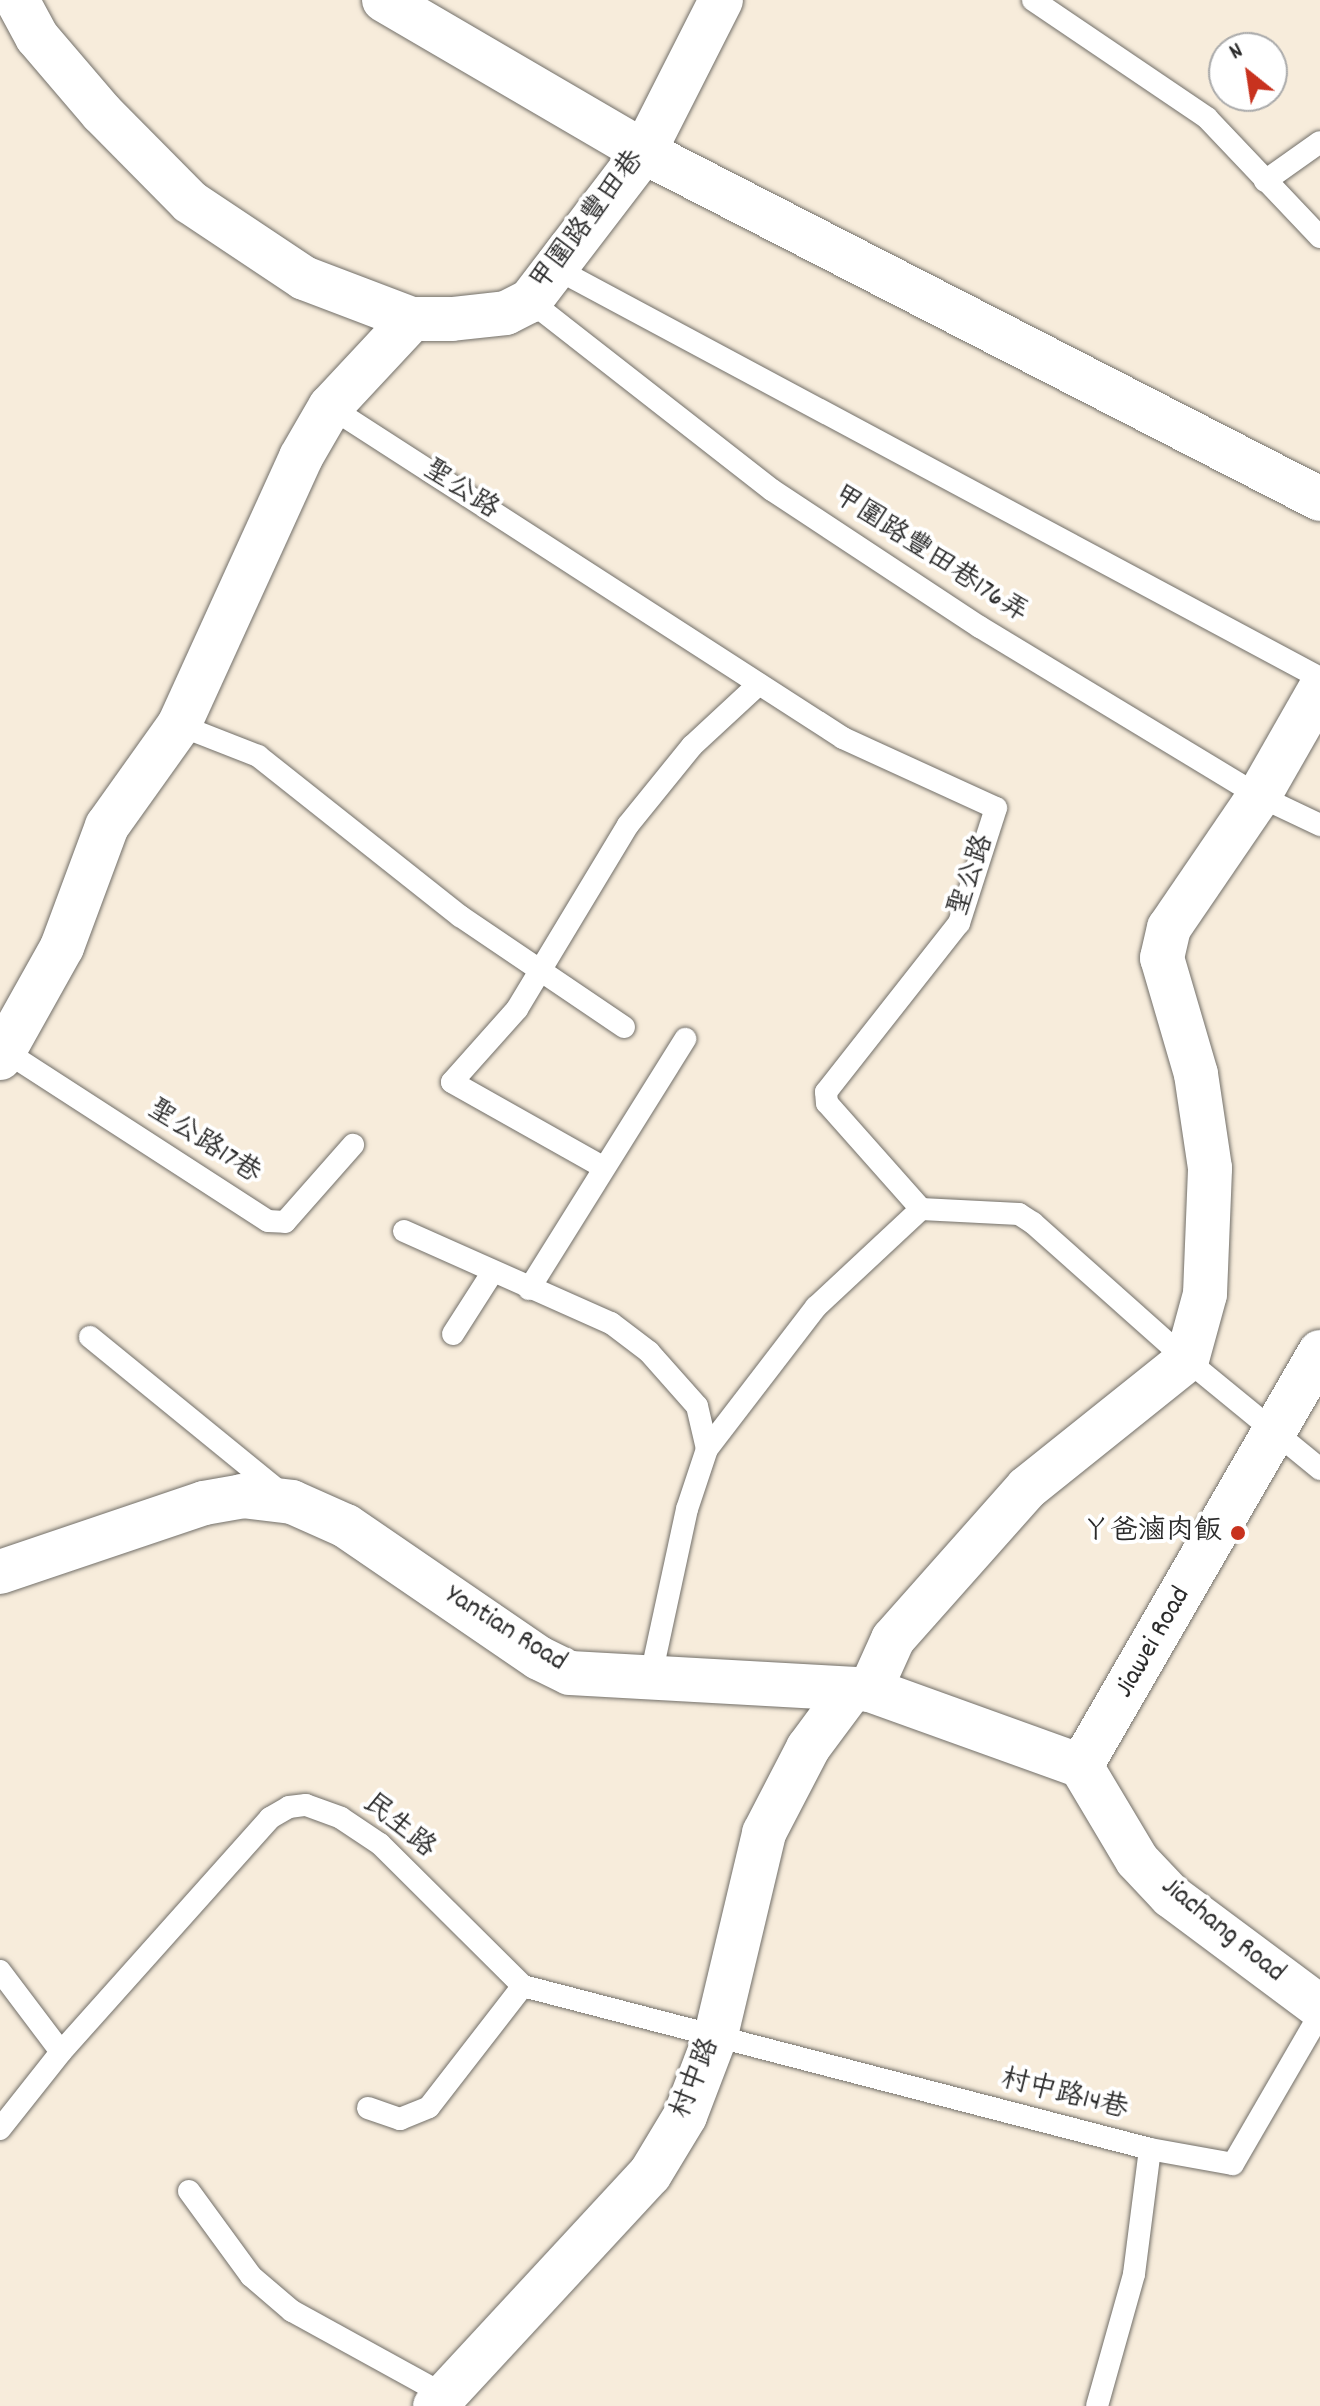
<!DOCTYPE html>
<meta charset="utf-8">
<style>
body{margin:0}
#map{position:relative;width:1320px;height:2406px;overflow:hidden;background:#f7ecdb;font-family:Dekko,"LXGW WenKai TC",sans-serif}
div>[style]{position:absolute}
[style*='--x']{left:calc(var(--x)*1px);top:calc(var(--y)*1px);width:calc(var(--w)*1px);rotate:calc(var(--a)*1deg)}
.roads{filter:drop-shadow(0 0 2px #726f69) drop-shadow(0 0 2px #726f69)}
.service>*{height:22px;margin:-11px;padding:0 11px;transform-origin:11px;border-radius:11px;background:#fff}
.minor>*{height:44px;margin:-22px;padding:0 22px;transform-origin:22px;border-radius:22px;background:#fff}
.tertiary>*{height:44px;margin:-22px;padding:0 22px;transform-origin:22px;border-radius:22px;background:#fff}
.dots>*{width:22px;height:22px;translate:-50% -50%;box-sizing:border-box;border:4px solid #fff;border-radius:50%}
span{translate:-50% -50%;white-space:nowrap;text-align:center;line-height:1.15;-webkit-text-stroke:8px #fff;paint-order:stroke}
.street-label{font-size:28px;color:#2b2b2b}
.poi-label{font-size:28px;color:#2b2b2b}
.right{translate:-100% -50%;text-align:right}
.north{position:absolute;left:1208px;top:32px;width:80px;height:80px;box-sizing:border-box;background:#fff;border:2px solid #aaa;border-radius:50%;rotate:330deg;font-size:22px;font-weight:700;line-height:32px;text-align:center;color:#2b2b2b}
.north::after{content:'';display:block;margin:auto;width:28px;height:36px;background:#c8321e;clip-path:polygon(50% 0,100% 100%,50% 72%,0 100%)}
</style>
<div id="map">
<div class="roads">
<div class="service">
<i style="--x:1033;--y:0;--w:210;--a:34.1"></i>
<i style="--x:1207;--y:118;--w:164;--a:46.5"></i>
<i style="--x:1265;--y:181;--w:67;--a:-35.3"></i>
<i style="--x:555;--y:268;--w:868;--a:28.19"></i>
<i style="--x:530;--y:301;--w:307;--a:38"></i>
<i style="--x:772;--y:490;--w:249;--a:33.4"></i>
<i style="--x:980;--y:627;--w:326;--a:31.2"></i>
<i style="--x:1259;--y:796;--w:68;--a:25.4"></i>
<i style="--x:330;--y:407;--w:611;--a:32.83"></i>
<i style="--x:843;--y:738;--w:168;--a:24.6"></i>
<i style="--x:996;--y:808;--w:121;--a:107.8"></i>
<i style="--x:959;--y:923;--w:215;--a:128.2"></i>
<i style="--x:826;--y:1092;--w:11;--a:85"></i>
<i style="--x:827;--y:1103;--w:142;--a:48.4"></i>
<i style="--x:921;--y:1209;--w:98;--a:2.9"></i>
<i style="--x:1019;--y:1214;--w:17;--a:33"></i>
<i style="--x:1033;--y:1223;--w:206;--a:41.7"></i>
<i style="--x:1187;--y:1360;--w:172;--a:39.3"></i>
<i style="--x:179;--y:725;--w:85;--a:21.4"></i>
<i style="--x:258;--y:756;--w:258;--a:38.4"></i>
<i style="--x:460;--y:916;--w:198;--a:34.1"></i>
<i style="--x:5;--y:1051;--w:313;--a:32.9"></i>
<i style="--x:268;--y:1221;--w:17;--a:3"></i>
<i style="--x:285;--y:1222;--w:103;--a:-48.6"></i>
<i style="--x:601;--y:1166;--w:171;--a:-150.6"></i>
<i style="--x:452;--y:1082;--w:98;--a:-48.3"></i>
<i style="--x:517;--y:1009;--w:215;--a:-58.9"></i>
<i style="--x:628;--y:825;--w:102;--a:-51"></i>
<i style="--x:692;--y:746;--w:91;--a:-42.8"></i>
<i style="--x:404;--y:1231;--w:227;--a:24"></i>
<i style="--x:611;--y:1323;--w:48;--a:37.3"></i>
<i style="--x:649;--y:1352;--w:72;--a:48.4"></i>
<i style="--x:697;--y:1406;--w:44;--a:76.9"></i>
<i style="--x:707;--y:1449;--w:63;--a:108.4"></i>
<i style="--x:687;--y:1509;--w:171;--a:102.2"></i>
<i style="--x:529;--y:1289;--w:295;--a:-58"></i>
<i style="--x:453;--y:1334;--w:72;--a:-57.4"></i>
<i style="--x:90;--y:1337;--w:247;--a:39.2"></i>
<i style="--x:707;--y:1449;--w:179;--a:-52.5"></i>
<i style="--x:816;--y:1307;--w:144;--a:-43"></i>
<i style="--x:0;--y:1971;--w:101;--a:53"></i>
<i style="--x:368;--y:2108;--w:34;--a:19"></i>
<i style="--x:400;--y:2119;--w:31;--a:-22"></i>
<i style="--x:429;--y:2107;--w:153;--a:-52.2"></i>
<i style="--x:0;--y:2129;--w:98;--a:-51.6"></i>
<i style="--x:61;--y:2052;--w:314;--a:-48.2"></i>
<i style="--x:270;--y:1818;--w:22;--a:-30"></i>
<i style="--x:289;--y:1807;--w:17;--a:-7"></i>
<i style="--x:306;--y:1805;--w:37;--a:20"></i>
<i style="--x:341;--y:1818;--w:47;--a:33.7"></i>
<i style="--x:380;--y:1844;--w:202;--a:44.8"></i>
<i style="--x:523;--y:1986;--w:648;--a:14.57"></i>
<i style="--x:1150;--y:2149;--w:84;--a:10.2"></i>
<i style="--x:1233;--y:2164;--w:173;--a:-59.9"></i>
<i style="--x:189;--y:2191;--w:105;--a:53.9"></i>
<i style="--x:251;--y:2276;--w:54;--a:40.5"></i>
<i style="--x:292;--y:2311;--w:175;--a:28.8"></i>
<i style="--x:1097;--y:2406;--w:137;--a:-74.3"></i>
<i style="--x:1134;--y:2274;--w:126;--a:-82.7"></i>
</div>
<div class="minor">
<i style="--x:17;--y:0;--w:42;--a:61.6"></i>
<i style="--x:37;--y:37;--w:100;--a:49.5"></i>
<i style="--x:102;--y:113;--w:125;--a:45.3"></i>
<i style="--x:190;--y:202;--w:137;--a:33.7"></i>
<i style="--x:304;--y:278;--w:116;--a:20.8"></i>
<i style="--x:412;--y:319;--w:40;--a:0"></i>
<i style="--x:452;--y:319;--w:54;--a:-6.3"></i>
<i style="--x:506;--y:313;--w:27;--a:-27"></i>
<i style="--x:530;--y:301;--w:188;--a:-52.6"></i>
<i style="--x:644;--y:152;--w:170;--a:-63.1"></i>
<i style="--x:0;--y:1058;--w:127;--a:-60.8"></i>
<i style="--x:62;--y:947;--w:129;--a:-69.6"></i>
<i style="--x:107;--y:826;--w:124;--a:-54.5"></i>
<i style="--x:179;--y:725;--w:294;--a:-65.5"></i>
<i style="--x:301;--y:457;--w:58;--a:-59.9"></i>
<i style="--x:330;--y:407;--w:120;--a:-47"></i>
<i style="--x:870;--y:1690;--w:56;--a:-65.7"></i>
<i style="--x:893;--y:1639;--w:202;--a:-48.4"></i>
<i style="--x:1027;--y:1488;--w:205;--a:-38.7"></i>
<i style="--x:1187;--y:1360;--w:68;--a:-74.7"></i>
<i style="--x:1205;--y:1294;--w:126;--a:-87.7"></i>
<i style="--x:1210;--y:1168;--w:95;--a:-98.5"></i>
<i style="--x:1196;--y:1074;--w:121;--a:-106.3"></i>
<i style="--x:1162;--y:958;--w:31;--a:-77"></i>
<i style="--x:1169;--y:928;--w:160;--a:-55.7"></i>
<i style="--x:1259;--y:796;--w:123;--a:-60.3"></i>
<i style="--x:435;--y:2406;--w:316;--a:-47.2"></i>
<i style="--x:650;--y:2174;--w:68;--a:-58.9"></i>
<i style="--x:685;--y:2116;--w:87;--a:-69.1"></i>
<i style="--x:716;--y:2035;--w:208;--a:-76.6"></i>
<i style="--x:764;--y:1833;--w:96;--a:-62.6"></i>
<i style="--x:808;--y:1748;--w:72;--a:-53.4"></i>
</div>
<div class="tertiary">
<i style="--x:384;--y:0;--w:301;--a:30.3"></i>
<i style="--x:644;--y:152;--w:760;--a:27.17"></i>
<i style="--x:0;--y:1572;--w:215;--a:-18.7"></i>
<i style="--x:204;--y:1503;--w:39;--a:-10"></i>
<i style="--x:242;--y:1496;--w:50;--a:6.8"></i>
<i style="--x:292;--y:1502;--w:59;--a:24"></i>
<i style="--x:346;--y:1526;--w:234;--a:34.4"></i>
<i style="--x:539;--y:1658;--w:34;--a:26"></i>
<i style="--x:570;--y:1673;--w:300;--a:3.2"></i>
<i style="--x:870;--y:1690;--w:224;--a:19.8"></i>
<i style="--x:1081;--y:1766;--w:478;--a:-60"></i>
<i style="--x:1081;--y:1766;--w:109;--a:59.2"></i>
<i style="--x:1137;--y:1860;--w:50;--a:46.6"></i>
<i style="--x:1171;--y:1896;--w:186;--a:36.7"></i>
</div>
</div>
<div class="dots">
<i style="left:1238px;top:1533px;background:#c8321e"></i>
</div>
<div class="street-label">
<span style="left:589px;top:222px;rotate:-53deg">甲圍路豐田巷</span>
<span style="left:460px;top:491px;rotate:33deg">聖公路</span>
<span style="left:929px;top:556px;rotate:33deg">甲圍路豐田巷176弄</span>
<span style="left:973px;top:876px;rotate:-71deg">聖公路</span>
<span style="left:203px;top:1143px;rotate:33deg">聖公路17巷</span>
<span style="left:505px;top:1630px;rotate:32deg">Yantian Road</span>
<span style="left:1154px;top:1643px;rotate:-60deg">Jiawei Road</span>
<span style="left:398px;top:1827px;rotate:39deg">民生路</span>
<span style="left:1222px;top:1931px;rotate:39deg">Jiachang Road</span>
<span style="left:697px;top:2079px;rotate:-68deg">村中路</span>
<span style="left:1064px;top:2096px;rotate:14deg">村中路14巷</span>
</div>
<div class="poi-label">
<span class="right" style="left:1222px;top:1533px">ㄚ爸滷肉飯</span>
</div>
<div class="north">N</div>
</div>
